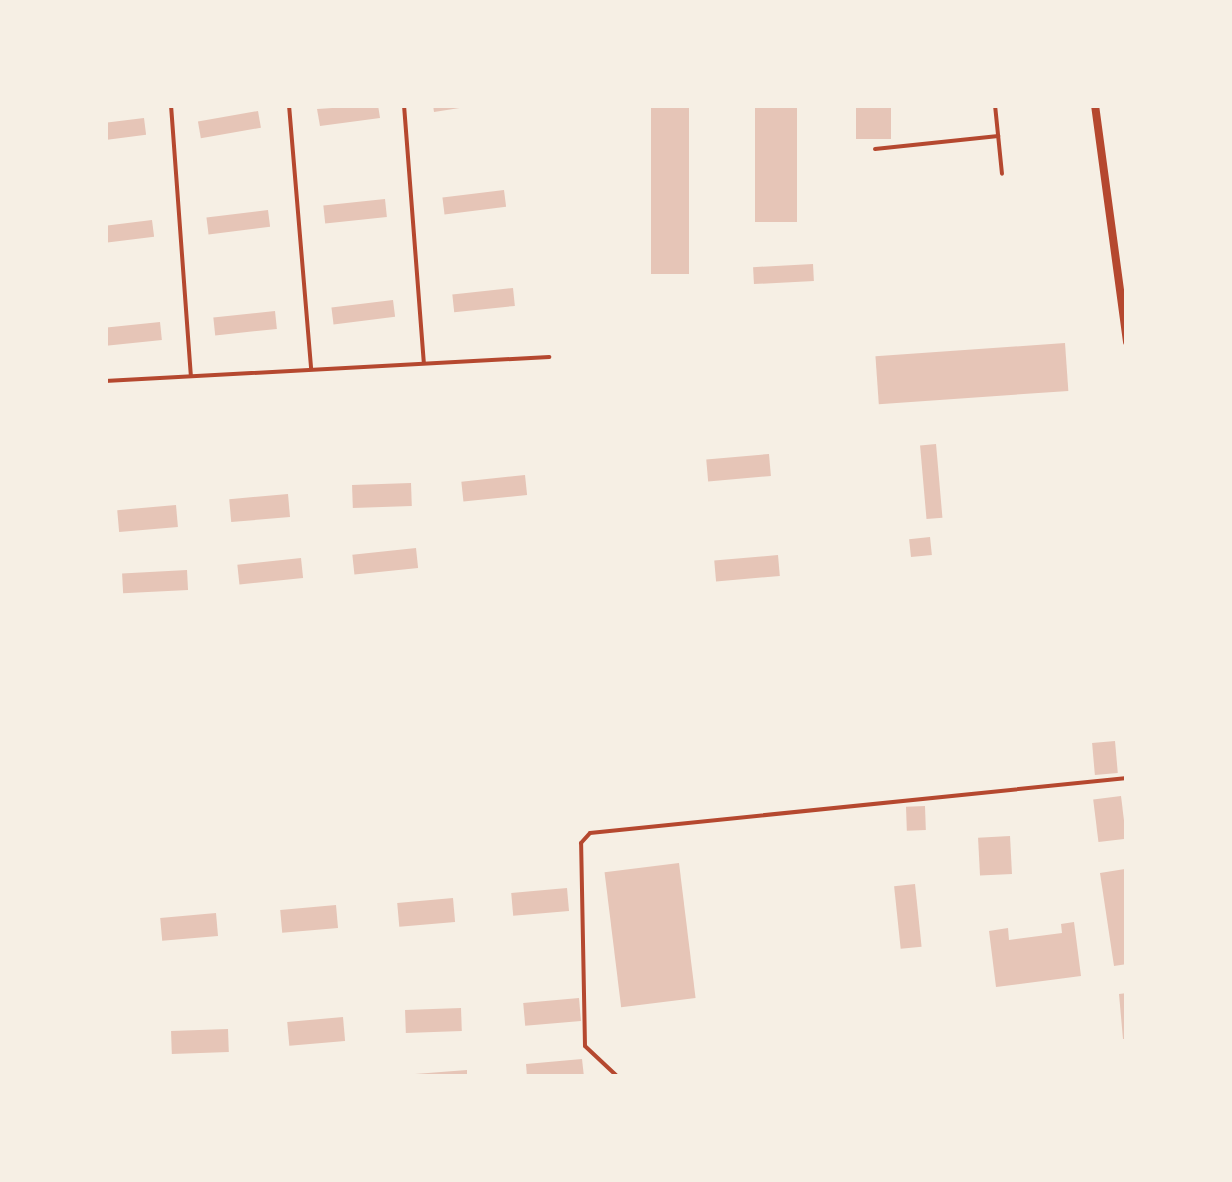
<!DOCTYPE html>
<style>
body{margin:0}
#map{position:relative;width:1232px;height:1182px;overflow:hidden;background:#f6efe4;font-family:"Fira Sans",sans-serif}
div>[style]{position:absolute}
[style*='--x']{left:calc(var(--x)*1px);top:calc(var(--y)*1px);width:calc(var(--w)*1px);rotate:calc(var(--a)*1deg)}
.building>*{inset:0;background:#e6c5b7;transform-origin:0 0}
.service>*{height:4px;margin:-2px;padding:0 2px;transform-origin:2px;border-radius:2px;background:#b5482f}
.minor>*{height:8px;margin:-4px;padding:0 4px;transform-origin:4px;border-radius:4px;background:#b5482f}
span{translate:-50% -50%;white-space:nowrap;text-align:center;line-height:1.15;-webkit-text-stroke:8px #f6efe4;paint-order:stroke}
.frame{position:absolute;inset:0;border:108px solid #f6efe4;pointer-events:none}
</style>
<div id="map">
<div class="building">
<i style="clip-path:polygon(378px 105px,380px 118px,320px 126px,317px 109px)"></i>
<i style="clip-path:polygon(433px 105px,466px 105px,466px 107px,434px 112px)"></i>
<i style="left:651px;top:105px;width:38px;height:169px"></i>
<i style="left:755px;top:105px;width:42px;height:117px"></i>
<i style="left:856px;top:105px;width:35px;height:34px"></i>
<i style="left:258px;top:111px;width:17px;height:61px;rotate:80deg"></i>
<i style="left:144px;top:118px;width:17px;height:39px;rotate:83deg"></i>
<i style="left:504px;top:190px;width:17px;height:62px;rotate:83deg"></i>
<i style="left:385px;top:199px;width:18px;height:62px;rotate:84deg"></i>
<i style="left:268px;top:210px;width:17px;height:62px;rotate:83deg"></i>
<i style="left:152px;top:220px;width:17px;height:47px;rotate:83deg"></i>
<i style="left:813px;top:264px;width:17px;height:60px;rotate:87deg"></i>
<i style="left:513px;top:288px;width:18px;height:61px;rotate:84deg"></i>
<i style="left:393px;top:300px;width:17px;height:62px;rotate:83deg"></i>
<i style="left:275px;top:311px;width:18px;height:62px;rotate:84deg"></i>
<i style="left:160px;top:322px;width:18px;height:56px;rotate:84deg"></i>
<i style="left:1065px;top:343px;width:48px;height:190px;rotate:86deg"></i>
<i style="left:936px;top:444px;width:74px;height:16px;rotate:85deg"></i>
<i style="left:769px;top:454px;width:22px;height:63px;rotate:85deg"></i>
<i style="left:525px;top:475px;width:20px;height:64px;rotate:84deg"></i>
<i style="left:411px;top:483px;width:23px;height:59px;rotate:88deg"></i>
<i style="left:288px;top:494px;width:23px;height:59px;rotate:85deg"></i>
<i style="left:176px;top:505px;width:22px;height:59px;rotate:85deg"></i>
<i style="left:930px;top:537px;width:18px;height:21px;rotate:84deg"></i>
<i style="left:416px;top:548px;width:20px;height:64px;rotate:84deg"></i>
<i style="left:778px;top:555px;width:21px;height:64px;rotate:85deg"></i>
<i style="left:301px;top:558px;width:20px;height:64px;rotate:84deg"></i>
<i style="left:187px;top:570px;width:20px;height:65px;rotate:87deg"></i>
<i style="left:1115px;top:741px;width:32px;height:23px;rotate:85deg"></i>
<i style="left:1121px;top:796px;width:43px;height:28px;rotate:83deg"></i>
<i style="left:925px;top:806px;width:24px;height:19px;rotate:88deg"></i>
<i style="left:1010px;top:836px;width:38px;height:32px;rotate:87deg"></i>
<i style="left:679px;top:863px;width:136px;height:75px;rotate:83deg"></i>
<i style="clip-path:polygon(1125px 869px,1127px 964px,1114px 966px,1100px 873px)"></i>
<i style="left:915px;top:884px;width:63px;height:21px;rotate:84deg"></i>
<i style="left:567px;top:888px;width:23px;height:56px;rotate:85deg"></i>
<i style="left:453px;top:898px;width:24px;height:56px;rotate:85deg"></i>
<i style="left:336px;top:905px;width:23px;height:56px;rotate:85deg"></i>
<i style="left:216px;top:913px;width:23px;height:56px;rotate:85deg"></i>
<i style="clip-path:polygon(1074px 922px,1081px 976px,996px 987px,989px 931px,1008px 928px,1009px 940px,1062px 933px,1061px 924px)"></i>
<i style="clip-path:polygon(1127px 993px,1127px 1039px,1123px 1039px,1119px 994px)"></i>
<i style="left:579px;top:998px;width:23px;height:56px;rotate:85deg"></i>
<i style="left:461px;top:1008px;width:23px;height:56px;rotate:88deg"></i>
<i style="left:343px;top:1017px;width:24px;height:56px;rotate:85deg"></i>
<i style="left:228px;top:1029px;width:23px;height:57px;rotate:88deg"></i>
<i style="clip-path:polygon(582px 1059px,584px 1077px,527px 1077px,526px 1064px)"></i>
<i style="clip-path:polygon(467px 1070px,467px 1077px,415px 1077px,415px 1074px)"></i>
</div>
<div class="service">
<i style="--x:171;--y:105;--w:271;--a:85.8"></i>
<i style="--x:289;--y:105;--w:264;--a:85.2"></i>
<i style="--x:404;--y:105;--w:258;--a:85.6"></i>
<i style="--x:995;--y:105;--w:69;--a:84.2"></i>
<i style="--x:875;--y:149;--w:124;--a:-6"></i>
<i style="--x:105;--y:381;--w:445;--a:-3.1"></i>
<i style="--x:618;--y:1077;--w:45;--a:-136.8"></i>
<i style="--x:585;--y:1046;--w:203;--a:-91.1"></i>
<i style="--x:581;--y:843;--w:13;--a:-48"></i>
<i style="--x:590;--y:833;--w:540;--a:-5.85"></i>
</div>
<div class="minor">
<i style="--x:1095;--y:105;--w:239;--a:82.3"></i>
</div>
<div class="frame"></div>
</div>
